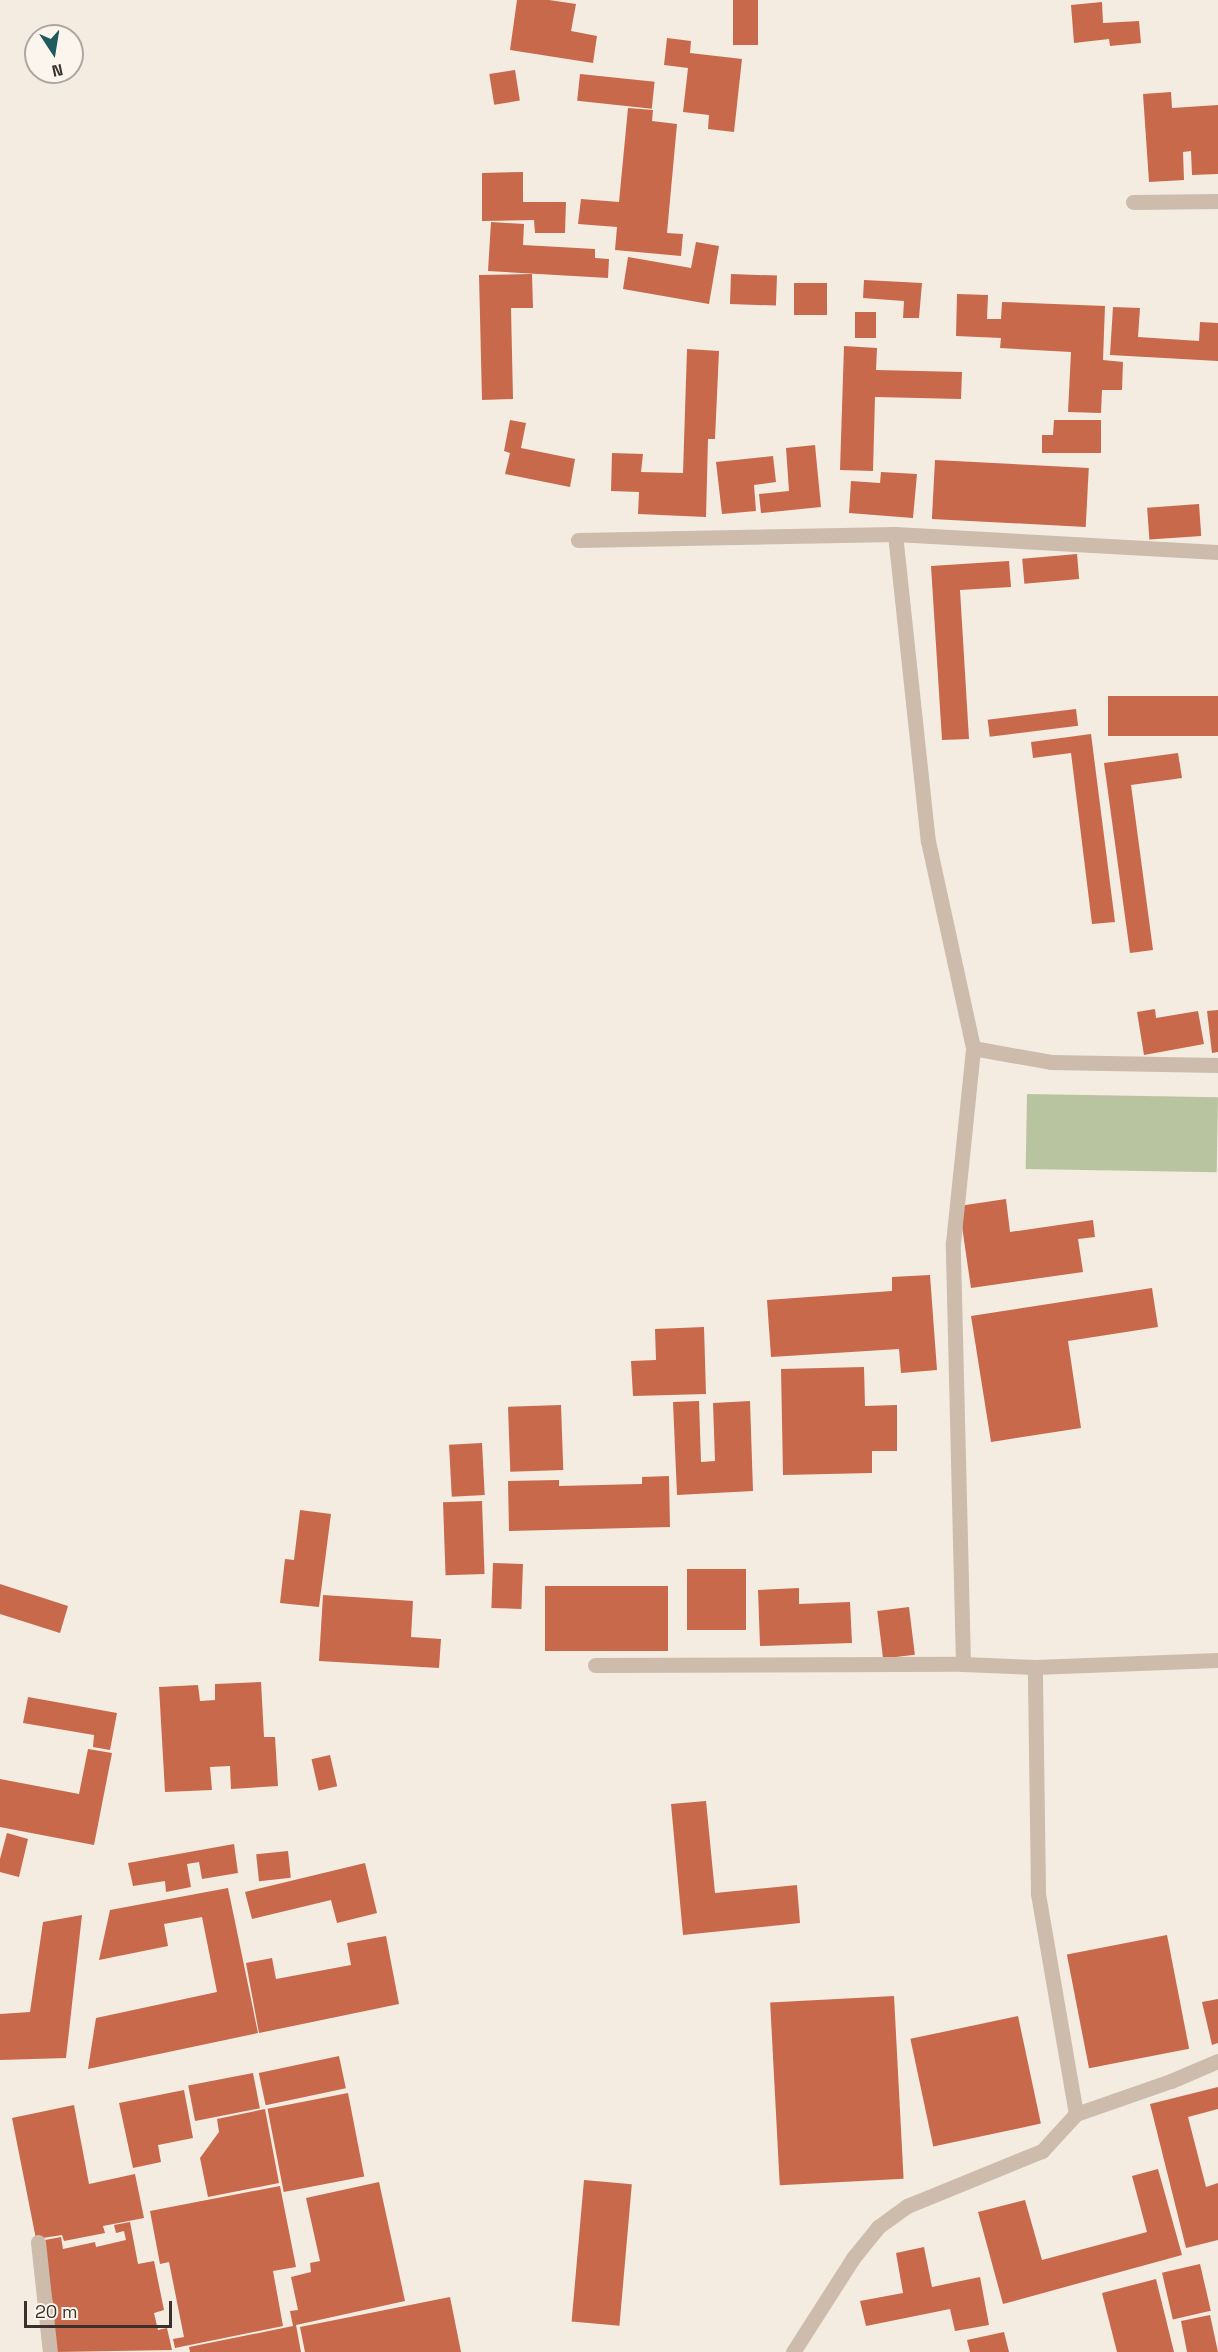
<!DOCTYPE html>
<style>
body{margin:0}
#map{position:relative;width:1218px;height:2352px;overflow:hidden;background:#f4ebe1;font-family:"Space Grotesk",sans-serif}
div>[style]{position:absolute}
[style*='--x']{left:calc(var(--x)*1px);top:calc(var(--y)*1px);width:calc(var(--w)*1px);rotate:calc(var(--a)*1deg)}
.green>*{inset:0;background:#b8c4a0;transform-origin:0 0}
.building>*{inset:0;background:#c8694b;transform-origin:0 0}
.minor>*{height:15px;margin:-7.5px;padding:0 7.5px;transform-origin:7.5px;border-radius:7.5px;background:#cdbbac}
span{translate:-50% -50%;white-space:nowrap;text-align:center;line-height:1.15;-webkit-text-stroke:6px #fbf5ee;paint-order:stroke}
.north{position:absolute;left:24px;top:24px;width:60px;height:60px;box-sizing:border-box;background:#fbf5ee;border:2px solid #aea6a0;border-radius:50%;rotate:168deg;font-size:16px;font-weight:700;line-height:24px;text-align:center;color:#3b302b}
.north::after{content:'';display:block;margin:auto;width:21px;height:27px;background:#1f5a5e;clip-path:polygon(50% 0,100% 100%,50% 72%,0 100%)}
.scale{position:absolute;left:24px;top:2301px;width:148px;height:27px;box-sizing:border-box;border:3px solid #3b302b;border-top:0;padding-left:8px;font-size:18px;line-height:21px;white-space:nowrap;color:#3b302b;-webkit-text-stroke:4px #fbf5ee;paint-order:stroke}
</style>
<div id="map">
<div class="green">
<i style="left:1027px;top:1094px;width:191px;height:75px;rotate:1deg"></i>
</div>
<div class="building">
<i style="clip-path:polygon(517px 0,549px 0,576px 4px,571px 31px,597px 36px,593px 63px,510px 50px)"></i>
<i style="left:733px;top:0;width:25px;height:45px"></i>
<i style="clip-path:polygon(1102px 2px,1103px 23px,1139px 21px,1141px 43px,1110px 46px,1109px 39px,1074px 43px,1071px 5px)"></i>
<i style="clip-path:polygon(667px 38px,691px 41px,690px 53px,742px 59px,734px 132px,708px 129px,709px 115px,683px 112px,688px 68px,664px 65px)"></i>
<i style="left:515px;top:70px;width:31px;height:26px;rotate:81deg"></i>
<i style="left:580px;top:74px;width:75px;height:27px;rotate:6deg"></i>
<i style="clip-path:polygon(1171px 92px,1172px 108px,1218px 105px,1218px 174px,1192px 175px,1191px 151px,1183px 152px,1184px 180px,1149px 182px,1143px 94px)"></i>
<i style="clip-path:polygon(628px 108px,653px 110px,652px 121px,677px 124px,667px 233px,683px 234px,681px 256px,615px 250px,617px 227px,578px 224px,581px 199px,619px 202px)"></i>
<i style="clip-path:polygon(523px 172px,523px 202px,566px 202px,565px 233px,535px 233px,534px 220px,482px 221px,482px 173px)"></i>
<i style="clip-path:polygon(491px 222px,524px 224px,523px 245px,595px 249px,595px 258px,609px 259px,608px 278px,488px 271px)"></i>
<i style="clip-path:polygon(696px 242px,719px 246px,709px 304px,623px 289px,628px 257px,691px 268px)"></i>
<i style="clip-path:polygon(532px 274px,533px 308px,511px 308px,513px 399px,482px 400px,479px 275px)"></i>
<i style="left:731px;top:274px;width:46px;height:30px;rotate:2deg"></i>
<i style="clip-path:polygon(864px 280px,922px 283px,919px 318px,903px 318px,904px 301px,863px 298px)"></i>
<i style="left:794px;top:283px;width:33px;height:32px"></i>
<i style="clip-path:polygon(957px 294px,988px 295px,987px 319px,1001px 319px,1002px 302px,1105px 306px,1103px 360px,1123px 362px,1122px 390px,1102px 390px,1101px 413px,1068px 412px,1071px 352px,1000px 348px,1001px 338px,956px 336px)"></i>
<i style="clip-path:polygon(1113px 307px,1140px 308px,1138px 337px,1199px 341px,1200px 322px,1218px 323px,1218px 361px,1110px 355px)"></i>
<i style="left:876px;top:312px;width:26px;height:21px;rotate:90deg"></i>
<i style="clip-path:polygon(844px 346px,877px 348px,876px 370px,962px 372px,961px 399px,875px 397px,873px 471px,840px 470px)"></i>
<i style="clip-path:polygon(687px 349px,719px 351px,715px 439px,708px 439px,706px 517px,638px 514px,639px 492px,611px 491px,612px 453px,643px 454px,641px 472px,683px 473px)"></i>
<i style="clip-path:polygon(510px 420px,526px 423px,521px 448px,575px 459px,570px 487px,505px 474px,510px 453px,504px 451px)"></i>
<i style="clip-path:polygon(1054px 420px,1101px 420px,1101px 453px,1042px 453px,1042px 435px,1053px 435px)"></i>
<i style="clip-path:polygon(815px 445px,821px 507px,761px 513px,759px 494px,789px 491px,786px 448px)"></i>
<i style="clip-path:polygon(773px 456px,776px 482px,754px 485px,756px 511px,722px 514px,716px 462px)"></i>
<i style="left:935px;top:460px;width:154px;height:59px;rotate:3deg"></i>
<i style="clip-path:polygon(881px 472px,917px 474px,913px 518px,849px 513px,851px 481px,880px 483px)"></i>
<i style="left:1199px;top:504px;width:32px;height:52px;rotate:86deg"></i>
<i style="left:1077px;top:554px;width:25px;height:55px;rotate:85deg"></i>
<i style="clip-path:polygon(1009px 561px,1011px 587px,960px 590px,969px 739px,942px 740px,931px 566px)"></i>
<i style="left:1218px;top:696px;width:40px;height:110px;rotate:90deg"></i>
<i style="left:1076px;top:709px;width:17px;height:89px;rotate:83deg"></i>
<i style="clip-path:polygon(1091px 734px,1115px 922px,1092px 924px,1071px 753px,1033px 758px,1031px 742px)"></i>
<i style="clip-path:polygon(1178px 753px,1182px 778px,1131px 785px,1153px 950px,1130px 953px,1104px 763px)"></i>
<i style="clip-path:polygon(1155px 1009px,1156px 1018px,1198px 1011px,1204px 1044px,1144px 1055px,1137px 1012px)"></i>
<i style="clip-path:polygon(1218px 1010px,1218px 1052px,1212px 1053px,1207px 1011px)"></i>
<i style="clip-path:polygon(1006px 1199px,1010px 1232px,1093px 1220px,1095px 1237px,1078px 1239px,1083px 1272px,971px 1288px,959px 1206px)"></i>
<i style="clip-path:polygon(930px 1275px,937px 1370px,901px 1373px,899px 1349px,771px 1357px,767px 1300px,892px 1291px,892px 1277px)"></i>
<i style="clip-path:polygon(1152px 1288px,1158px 1327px,1068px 1341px,1081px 1428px,991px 1442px,971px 1316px)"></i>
<i style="clip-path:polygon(704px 1327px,706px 1394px,633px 1396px,631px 1361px,656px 1360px,655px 1329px)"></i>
<i style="clip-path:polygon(864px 1367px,865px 1406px,897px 1405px,897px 1451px,872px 1451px,872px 1473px,783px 1475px,781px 1369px)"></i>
<i style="clip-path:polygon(699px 1401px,701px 1462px,715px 1461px,713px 1403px,750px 1401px,753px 1491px,677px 1495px,673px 1402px)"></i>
<i style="left:561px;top:1405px;width:65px;height:53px;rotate:88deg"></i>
<i style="left:482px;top:1443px;width:52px;height:33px;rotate:87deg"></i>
<i style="clip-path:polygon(669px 1476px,670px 1527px,509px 1531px,508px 1481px,559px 1480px,559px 1486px,642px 1484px,642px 1477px)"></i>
<i style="left:482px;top:1501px;width:73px;height:39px;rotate:88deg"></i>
<i style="clip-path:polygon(300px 1510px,331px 1514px,319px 1607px,280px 1603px,285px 1559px,294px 1560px)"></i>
<i style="left:493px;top:1563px;width:30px;height:45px;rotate:2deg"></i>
<i style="left:687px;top:1569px;width:59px;height:61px"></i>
<i style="clip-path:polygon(0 1584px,68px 1606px,60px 1633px,0 1614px)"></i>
<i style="left:668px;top:1586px;width:65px;height:123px;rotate:90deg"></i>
<i style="clip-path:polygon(799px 1588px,799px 1604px,850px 1602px,852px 1643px,760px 1646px,758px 1590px)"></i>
<i style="clip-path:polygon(323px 1595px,413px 1601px,411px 1637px,441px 1639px,439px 1668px,319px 1661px)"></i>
<i style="left:909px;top:1607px;width:48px;height:32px;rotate:83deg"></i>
<i style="clip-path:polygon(261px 1682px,264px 1737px,275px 1737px,278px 1786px,231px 1789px,230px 1766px,210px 1767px,212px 1790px,165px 1792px,159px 1687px,198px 1685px,200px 1701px,215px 1700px,215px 1684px)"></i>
<i style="clip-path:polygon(28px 1697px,117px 1713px,110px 1750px,93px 1747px,94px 1735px,23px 1723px)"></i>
<i style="clip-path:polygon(88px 1749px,112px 1753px,94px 1845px,0 1827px,0 1779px,79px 1794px)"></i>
<i style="left:330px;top:1755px;width:32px;height:19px;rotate:77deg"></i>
<i style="clip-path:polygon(706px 1801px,715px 1893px,797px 1885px,800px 1923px,683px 1935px,671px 1804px)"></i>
<i style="clip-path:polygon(7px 1833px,28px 1839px,19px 1877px,0 1872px,0 1859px)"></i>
<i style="clip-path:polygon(234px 1844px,238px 1873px,202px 1879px,199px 1862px,187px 1864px,191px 1887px,166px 1892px,165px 1881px,133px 1886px,128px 1863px)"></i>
<i style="left:288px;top:1851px;width:27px;height:32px;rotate:84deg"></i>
<i style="clip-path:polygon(365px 1863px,377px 1913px,337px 1923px,331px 1900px,252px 1919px,245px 1892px)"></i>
<i style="clip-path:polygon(228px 1888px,258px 2033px,88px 2069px,96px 2018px,217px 1992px,202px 1917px,164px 1924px,168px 1946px,99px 1960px,110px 1910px)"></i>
<i style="clip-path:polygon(82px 1915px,66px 2058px,0 2060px,0 2014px,30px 2012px,43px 1922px)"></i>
<i style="left:1167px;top:1935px;width:116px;height:102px;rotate:79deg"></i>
<i style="clip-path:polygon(386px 1936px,399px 2004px,259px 2033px,246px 1963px,272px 1958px,276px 1979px,351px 1965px,347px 1943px)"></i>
<i style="left:894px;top:1996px;width:183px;height:124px;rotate:87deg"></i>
<i style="clip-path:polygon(1218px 1999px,1218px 2043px,1212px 2045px,1202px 2002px)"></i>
<i style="left:1018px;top:2016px;width:110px;height:110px;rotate:78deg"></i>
<i style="left:339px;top:2056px;width:33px;height:82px;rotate:78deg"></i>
<i style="left:253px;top:2073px;width:36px;height:66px;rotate:79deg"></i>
<i style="clip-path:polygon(1218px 2087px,1218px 2109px,1188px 2117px,1206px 2187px,1218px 2183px,1218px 2240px,1186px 2248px,1150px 2104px)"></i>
<i style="clip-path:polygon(184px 2090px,193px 2138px,158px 2145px,161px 2162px,133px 2168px,119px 2103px)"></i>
<i style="left:348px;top:2093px;width:85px;height:82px;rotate:79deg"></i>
<i style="clip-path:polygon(74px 2105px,89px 2184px,135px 2174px,144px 2218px,103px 2226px,105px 2233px,64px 2241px,62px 2235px,36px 2239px,12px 2118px)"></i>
<i style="clip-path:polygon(265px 2109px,279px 2183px,208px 2197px,200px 2158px,219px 2132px,217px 2119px)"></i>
<i style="clip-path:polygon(1158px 2169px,1182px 2255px,1003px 2304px,978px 2212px,1025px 2200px,1042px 2260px,1147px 2232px,1132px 2176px)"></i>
<i style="left:584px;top:2180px;width:48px;height:142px;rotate:5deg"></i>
<i style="clip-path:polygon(379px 2182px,405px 2301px,296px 2325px,301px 2352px,190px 2352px,189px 2347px,293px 2326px,290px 2311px,298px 2310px,291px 2277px,311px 2272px,310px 2263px,320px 2261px,306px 2198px)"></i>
<i style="clip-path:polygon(280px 2186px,296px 2267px,273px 2271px,283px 2326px,175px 2348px,173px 2339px,184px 2337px,169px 2262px,160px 2264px,150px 2211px)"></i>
<i style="clip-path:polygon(130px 2222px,138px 2264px,154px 2261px,164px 2310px,154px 2313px,158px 2330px,167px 2328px,172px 2350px,55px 2352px,46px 2310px,54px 2309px,40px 2241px,61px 2237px,63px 2249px,95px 2242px,96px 2247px,126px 2240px,124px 2231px,116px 2233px,114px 2225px)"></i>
<i style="clip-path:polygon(924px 2247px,932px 2287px,980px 2277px,989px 2325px,955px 2331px,950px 2309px,866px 2326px,860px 2301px,903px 2293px,896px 2253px)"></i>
<i style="left:1200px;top:2264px;width:48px;height:39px;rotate:77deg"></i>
<i style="clip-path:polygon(1156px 2279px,1174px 2352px,1117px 2352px,1102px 2293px)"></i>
<i style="clip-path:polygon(450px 2297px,461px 2352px,305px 2352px,300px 2327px)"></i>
<i style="clip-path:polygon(1210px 2315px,1218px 2352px,1187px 2352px,1181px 2321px)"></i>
<i style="clip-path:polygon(1004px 2332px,1009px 2352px,970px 2352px,967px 2340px)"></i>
</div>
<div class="minor">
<i style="--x:1133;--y:202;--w:85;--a:-0.7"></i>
<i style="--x:895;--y:534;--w:309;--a:83.9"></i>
<i style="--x:928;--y:841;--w:212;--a:77.7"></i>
<i style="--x:973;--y:1048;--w:79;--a:10.2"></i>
<i style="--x:1051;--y:1062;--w:167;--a:1"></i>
<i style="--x:578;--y:540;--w:317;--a:-1.1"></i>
<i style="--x:895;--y:534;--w:324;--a:3.2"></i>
<i style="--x:963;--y:1664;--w:421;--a:-91.4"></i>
<i style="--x:953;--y:1243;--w:196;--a:-84.1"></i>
<i style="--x:595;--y:1665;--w:368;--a:-0.2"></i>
<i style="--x:963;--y:1664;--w:72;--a:2.4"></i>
<i style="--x:1035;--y:1667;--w:183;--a:-2.2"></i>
<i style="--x:1076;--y:2114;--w:101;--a:-19.2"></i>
<i style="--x:1171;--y:2081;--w:51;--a:-23.1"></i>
<i style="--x:38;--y:2242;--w:111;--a:83.8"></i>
<i style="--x:793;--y:2352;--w:112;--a:-57.4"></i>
<i style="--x:853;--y:2258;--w:40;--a:-51"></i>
<i style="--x:878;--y:2227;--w:36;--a:-36"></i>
<i style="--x:907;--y:2206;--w:146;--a:-22.2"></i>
<i style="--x:1042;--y:2151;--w:50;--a:-47.4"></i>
<i style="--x:1076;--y:2114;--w:224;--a:-99.8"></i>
<i style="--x:1038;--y:1893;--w:226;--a:-90.8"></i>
</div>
<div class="north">N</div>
<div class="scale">20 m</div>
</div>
